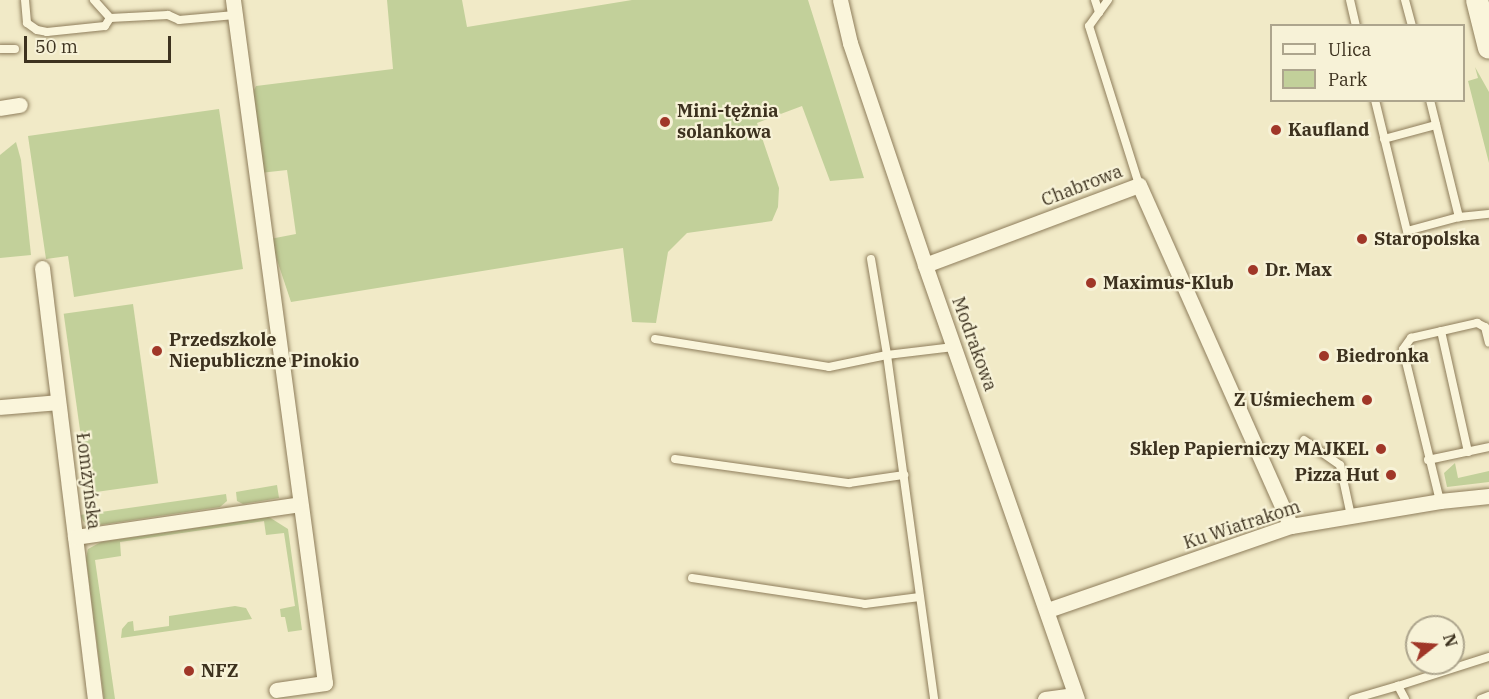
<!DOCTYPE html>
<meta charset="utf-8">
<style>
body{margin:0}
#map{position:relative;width:1489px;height:699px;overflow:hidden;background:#f1eac7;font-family:"IBM Plex Serif",serif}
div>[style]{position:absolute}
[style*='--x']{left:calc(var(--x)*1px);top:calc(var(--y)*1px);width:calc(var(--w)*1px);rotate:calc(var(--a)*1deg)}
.green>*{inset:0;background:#c2d09a;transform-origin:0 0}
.roads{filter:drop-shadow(0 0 2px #8e7d5b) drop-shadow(0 0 2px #8e7d5b)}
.lane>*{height:8px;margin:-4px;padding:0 4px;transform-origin:4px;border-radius:4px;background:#faf5db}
.street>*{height:15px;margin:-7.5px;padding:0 7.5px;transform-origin:7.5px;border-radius:7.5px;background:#faf5db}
.secondary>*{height:22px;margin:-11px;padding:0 11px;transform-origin:11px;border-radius:11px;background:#faf5db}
.dots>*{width:16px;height:16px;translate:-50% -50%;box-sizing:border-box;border:3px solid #f7f2d7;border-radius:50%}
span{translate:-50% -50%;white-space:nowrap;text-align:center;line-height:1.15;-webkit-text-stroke:4.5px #f7f2d7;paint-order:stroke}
.poi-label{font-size:18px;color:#3d321f;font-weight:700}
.left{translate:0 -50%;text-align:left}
.right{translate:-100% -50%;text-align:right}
.street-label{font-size:18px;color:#3d321f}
.legend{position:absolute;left:1270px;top:24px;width:195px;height:78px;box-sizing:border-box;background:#f7f2d7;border:2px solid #ada58d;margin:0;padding:8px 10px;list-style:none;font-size:18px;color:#3d321f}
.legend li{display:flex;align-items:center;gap:12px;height:30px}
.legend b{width:30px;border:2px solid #ada58d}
.north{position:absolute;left:1405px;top:615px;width:60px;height:60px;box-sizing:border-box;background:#f7f2d7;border:2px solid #ada58d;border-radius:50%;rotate:73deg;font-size:16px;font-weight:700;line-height:24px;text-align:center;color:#3d321f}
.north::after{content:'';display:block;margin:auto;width:21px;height:27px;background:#a03728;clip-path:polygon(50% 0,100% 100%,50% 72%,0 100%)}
.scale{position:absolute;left:24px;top:36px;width:147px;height:27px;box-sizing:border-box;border:3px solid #3d321f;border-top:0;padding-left:8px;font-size:18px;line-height:21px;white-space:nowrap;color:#3d321f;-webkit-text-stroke:4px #f7f2d7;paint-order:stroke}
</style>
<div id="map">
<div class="green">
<i style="clip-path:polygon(387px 0,462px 0,467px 27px,632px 0,808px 0,864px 178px,830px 181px,802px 106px,757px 123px,779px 188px,778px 207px,772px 221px,687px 233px,668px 252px,656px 323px,632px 322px,623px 248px,291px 302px,270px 239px,296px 234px,287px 170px,260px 173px,250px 98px,256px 86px,393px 69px)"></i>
<i style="clip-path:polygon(1475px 67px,1489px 92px,1489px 163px,1468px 81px,1478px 78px)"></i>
<i style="clip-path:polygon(219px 109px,243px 269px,74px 297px,68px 256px,46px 259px,28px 136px)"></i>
<i style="clip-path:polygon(16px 142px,21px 160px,31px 255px,0 258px,0 155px)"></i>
<i style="left:133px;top:304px;width:181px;height:70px;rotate:82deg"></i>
<i style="clip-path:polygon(1455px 463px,1458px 478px,1489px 471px,1489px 482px,1447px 487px,1444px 473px)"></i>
<i style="clip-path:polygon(277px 485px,279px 498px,243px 504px,237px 501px,236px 492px)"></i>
<i style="clip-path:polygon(226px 494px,227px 501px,220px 507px,93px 526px,84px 522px,80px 515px)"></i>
<i style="clip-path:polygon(269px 517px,288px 529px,302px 630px,288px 632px,285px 617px,281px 617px,280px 609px,295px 606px,284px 533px,266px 535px,264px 521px,120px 542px,121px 556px,95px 560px,115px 699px,104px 699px,86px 558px,88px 549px,101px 542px)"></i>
<i style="clip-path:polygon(235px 606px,246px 608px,252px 619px,121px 638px,122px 629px,128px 622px,133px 621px,134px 631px,169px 626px,169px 616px)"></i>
</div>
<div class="roads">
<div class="lane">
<i style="--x:25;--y:0;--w:23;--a:85"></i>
<i style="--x:27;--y:23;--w:12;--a:35"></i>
<i style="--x:37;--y:30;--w:10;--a:11"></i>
<i style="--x:47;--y:32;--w:58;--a:-5.9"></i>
<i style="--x:105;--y:26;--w:9;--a:-58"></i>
<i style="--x:110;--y:18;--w:58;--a:-3"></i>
<i style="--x:168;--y:15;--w:12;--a:24"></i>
<i style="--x:179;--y:20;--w:56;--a:-5.1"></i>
<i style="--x:94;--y:0;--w:24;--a:48"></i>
<i style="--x:1095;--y:0;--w:13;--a:72"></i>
<i style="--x:1108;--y:0;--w:32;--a:126"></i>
<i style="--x:1089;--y:26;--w:167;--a:72.5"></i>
<i style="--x:1350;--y:0;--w:27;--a:77"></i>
<i style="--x:1405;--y:0;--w:27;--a:75"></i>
<i style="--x:0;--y:49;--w:15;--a:0"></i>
<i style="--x:1375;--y:100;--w:135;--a:76.3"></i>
<i style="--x:1407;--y:231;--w:54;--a:-15.1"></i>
<i style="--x:1459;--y:217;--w:30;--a:-6"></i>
<i style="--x:1430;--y:100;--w:121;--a:76.1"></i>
<i style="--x:1384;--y:139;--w:54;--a:-15.1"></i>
<i style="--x:871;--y:259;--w:97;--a:80.5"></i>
<i style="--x:887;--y:355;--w:347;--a:82.2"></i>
<i style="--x:1441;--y:331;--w:124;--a:77.4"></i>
<i style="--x:655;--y:339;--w:176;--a:9.1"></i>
<i style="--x:829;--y:367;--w:59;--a:-11.7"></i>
<i style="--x:887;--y:355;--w:67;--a:-6.8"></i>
<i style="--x:1304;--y:440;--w:44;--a:34.8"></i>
<i style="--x:1340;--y:465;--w:52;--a:77.8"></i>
<i style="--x:675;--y:459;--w:176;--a:7.9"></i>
<i style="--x:849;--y:483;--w:56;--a:-8.3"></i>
<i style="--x:1428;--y:460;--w:62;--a:-12"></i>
<i style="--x:1440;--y:501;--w:156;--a:-103.7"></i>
<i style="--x:1403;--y:349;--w:14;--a:-54"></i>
<i style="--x:1411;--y:338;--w:68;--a:-12.8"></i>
<i style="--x:1477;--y:323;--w:9;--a:27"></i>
<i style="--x:1485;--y:327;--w:16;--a:76"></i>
<i style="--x:692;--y:578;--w:175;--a:8.5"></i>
<i style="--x:865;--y:604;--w:55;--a:-7.3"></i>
<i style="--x:1353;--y:699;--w:47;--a:-16.1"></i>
<i style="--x:1405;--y:699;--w:15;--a:-118"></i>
<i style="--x:1398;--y:686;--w:96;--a:-17.7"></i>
<i style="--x:1481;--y:699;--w:9;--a:-21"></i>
</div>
<div class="street">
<i style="--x:233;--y:0;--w:689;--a:82.33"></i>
<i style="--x:325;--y:683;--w:49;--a:171.9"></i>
<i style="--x:840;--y:0;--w:44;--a:76.9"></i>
<i style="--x:850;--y:43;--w:234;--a:71.3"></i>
<i style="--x:925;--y:265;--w:460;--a:70.7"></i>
<i style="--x:0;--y:108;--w:20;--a:-9"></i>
<i style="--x:925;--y:265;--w:228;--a:-20.5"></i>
<i style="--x:1139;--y:185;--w:373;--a:66"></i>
<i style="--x:42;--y:268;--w:434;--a:83"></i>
<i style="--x:0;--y:407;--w:58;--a:-4.9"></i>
<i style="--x:75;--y:537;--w:227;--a:-8.3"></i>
<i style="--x:1048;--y:610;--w:257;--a:-19.1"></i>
<i style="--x:1291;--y:526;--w:151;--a:-9.5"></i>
<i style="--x:1440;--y:501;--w:49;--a:-5.8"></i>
<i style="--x:1045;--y:699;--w:30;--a:-8"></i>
</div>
<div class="secondary">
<i style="--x:1477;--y:0;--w:49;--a:76"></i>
</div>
</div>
<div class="dots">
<i style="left:665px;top:122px;background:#a03728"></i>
<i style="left:1276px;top:130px;background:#a03728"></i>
<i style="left:1362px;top:239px;background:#a03728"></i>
<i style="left:1253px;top:270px;background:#a03728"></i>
<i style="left:1091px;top:283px;background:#a03728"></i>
<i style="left:157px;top:351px;background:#a03728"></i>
<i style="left:1324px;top:356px;background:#a03728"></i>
<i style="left:1367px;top:400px;background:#a03728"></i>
<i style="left:1381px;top:449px;background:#a03728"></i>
<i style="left:1391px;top:475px;background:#a03728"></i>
<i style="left:189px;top:671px;background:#a03728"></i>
</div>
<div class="poi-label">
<span class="left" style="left:677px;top:122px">Mini-tężnia<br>solankowa</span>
<span class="left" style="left:1288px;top:130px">Kaufland</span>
<span class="left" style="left:1374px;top:239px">Staropolska</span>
<span class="left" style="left:1265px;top:270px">Dr. Max</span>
<span class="left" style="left:1103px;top:283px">Maximus-Klub</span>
<span class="left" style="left:169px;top:351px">Przedszkole<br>Niepubliczne Pinokio</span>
<span class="left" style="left:1336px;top:356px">Biedronka</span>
<span class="right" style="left:1355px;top:400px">Z Uśmiechem</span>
<span class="right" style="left:1369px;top:449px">Sklep Papierniczy MAJKEL</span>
<span class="right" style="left:1379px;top:475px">Pizza Hut</span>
<span class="left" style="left:201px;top:671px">NFZ</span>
</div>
<div class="street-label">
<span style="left:1082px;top:186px;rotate:-21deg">Chabrowa</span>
<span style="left:974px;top:344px;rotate:70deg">Modrakowa</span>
<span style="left:88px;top:481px;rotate:83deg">Łomżyńska</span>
<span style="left:1242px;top:525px;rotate:-18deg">Ku Wiatrakom</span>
</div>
<ul class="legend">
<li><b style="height:8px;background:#faf5db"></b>Ulica</li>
<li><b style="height:16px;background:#c2d09a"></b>Park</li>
</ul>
<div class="north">N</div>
<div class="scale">50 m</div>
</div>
